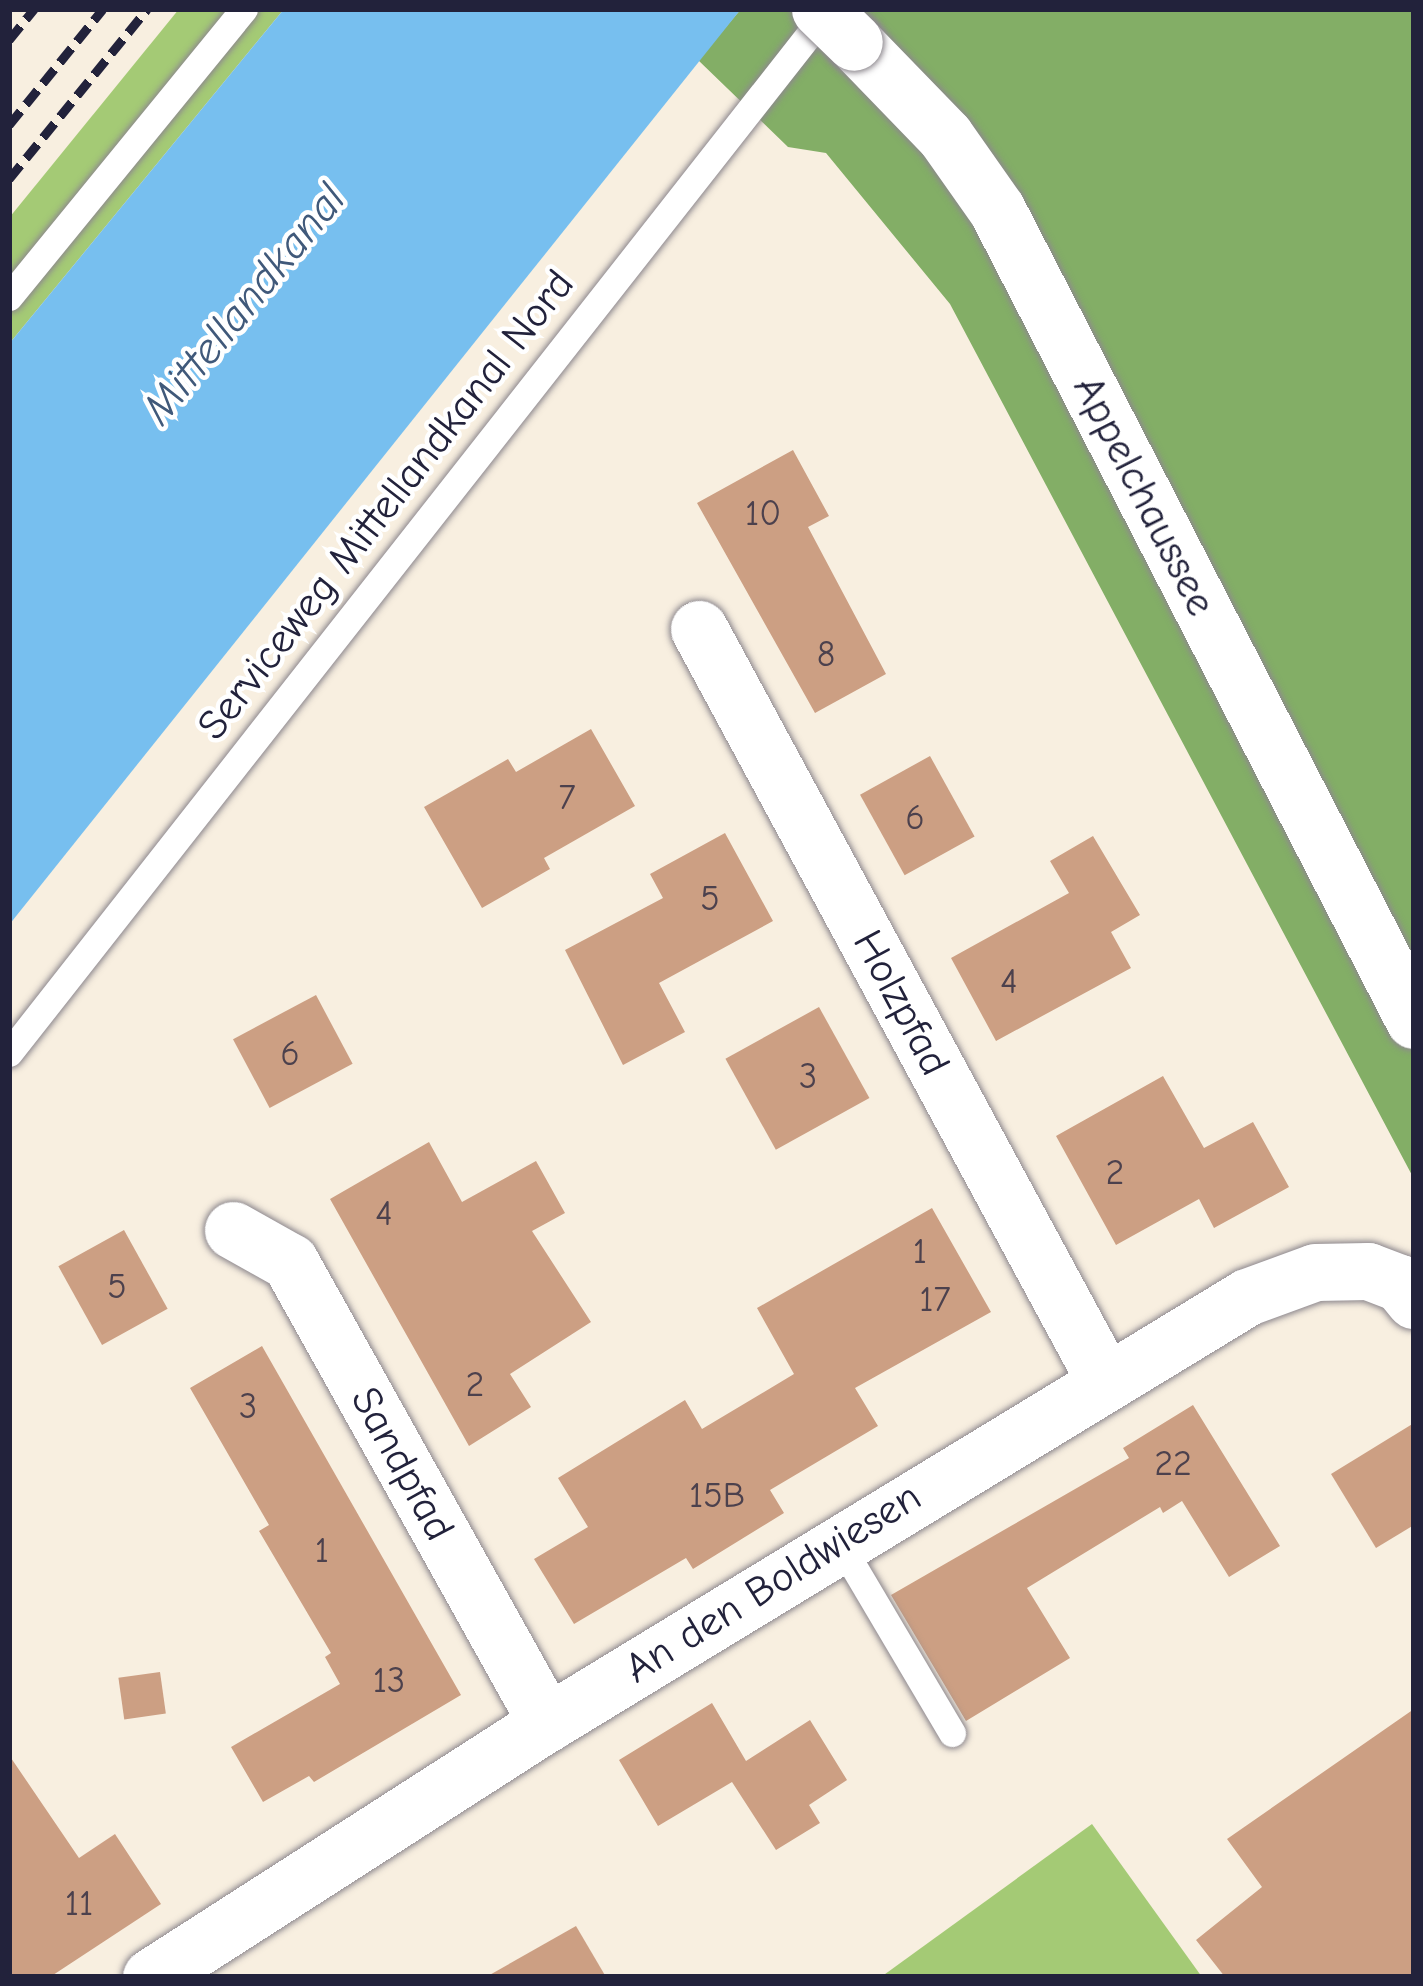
<!DOCTYPE html>
<style>
body{margin:0}
#map{position:relative;width:1423px;height:1986px;overflow:hidden;background:#f8efe0;font-family:"Comic Neue",sans-serif}
div>[style]{position:absolute}
[style*='--x']{left:calc(var(--x)*1px);top:calc(var(--y)*1px);width:calc(var(--w)*1px);rotate:calc(var(--a)*1deg)}
.green>*{inset:0;background:#a4ca75}
.forest>*{inset:0;background:#83ae66}
.water>*{inset:0;background:#77bfef}
.building>*{inset:0;background:#cc9f83;transform-origin:0 0}
.roads{filter:drop-shadow(0 0 3px #8d888e) drop-shadow(0 0 3px #8d888e)}
.service>*{height:27px;margin:-13.5px;padding:0 13.5px;transform-origin:13.5px;border-radius:13.5px;background:#fff}
.minor>*{height:57px;margin:-28.5px;padding:0 28.5px;transform-origin:28.5px;border-radius:28.5px;background:#fff}
.rail>*{height:9px;margin-top:-4.5px;transform-origin:0;background:repeating-linear-gradient(90deg,#22223b 0 18px,transparent 0 27px)}
.bridges{filter:drop-shadow(0 0 3px #8d888e) drop-shadow(0 0 3px #8d888e)}
.minor-bridge>*{height:57px;margin:-28.5px;padding:0 28.5px;transform-origin:28.5px;border-radius:28.5px;background:#fff}
span{translate:-50% -50%;white-space:nowrap;text-align:center;line-height:1.15;-webkit-text-stroke:9px #fff;paint-order:stroke}
.number-label{font-size:36px;color:#4c414d}
.number-label span{-webkit-text-stroke-width:0}
.street-label{font-size:42px;color:#22223b}
.water-label{font-size:45px;color:#40597a;font-style:italic}
.frame{position:absolute;inset:0;border:12px solid #22223b;pointer-events:none}
</style>
<div id="map">
<div class="green">
<i style="clip-path:polygon(179px 9px,284px 9px,9px 344px,9px 218px)"></i>
<i style="clip-path:polygon(1092px 1824px,1202px 1977px,881px 1977px)"></i>
</div>
<div class="forest">
<i style="clip-path:polygon(741px 9px,1414px 9px,1414px 1179px,950px 304px,826px 153px,788px 147px,698px 60px)"></i>
</div>
<div class="water">
<i style="clip-path:polygon(284px 9px,741px 9px,9px 925px,9px 344px)"></i>
</div>
<div class="building">
<i style="clip-path:polygon(793px 450px,829px 516px,808px 527px,886px 674px,815px 713px,697px 503px)"></i>
<i style="clip-path:polygon(591px 729px,635px 806px,544px 858px,550px 869px,482px 908px,424px 807px,508px 759px,516px 772px)"></i>
<i style="left:930px;top:756px;width:92px;height:80px;rotate:61deg"></i>
<i style="clip-path:polygon(725px 833px,773px 921px,659px 983px,685px 1032px,623px 1065px,565px 950px,663px 898px,650px 874px)"></i>
<i style="clip-path:polygon(1093px 836px,1140px 915px,1111px 932px,1131px 968px,996px 1041px,951px 958px,1069px 893px,1050px 861px)"></i>
<i style="left:316px;top:995px;width:78px;height:94px;rotate:62deg"></i>
<i style="left:819px;top:1007px;width:104px;height:107px;rotate:61deg"></i>
<i style="clip-path:polygon(1163px 1076px,1204px 1148px,1253px 1122px,1289px 1187px,1214px 1228px,1199px 1199px,1116px 1245px,1056px 1136px)"></i>
<i style="clip-path:polygon(429px 1142px,462px 1202px,536px 1161px,565px 1213px,532px 1231px,591px 1322px,510px 1374px,531px 1407px,469px 1446px,330px 1199px)"></i>
<i style="clip-path:polygon(932px 1208px,991px 1312px,855px 1388px,878px 1426px,770px 1490px,784px 1513px,693px 1569px,686px 1558px,574px 1624px,534px 1559px,588px 1527px,558px 1478px,685px 1400px,702px 1429px,794px 1374px,757px 1308px)"></i>
<i style="left:124px;top:1230px;width:90px;height:75px;rotate:61deg"></i>
<i style="clip-path:polygon(262px 1346px,461px 1695px,314px 1782px,309px 1776px,263px 1802px,231px 1747px,340px 1684px,325px 1657px,331px 1653px,259px 1531px,269px 1525px,190px 1388px)"></i>
<i style="clip-path:polygon(1193px 1405px,1280px 1546px,1229px 1577px,1182px 1501px,1163px 1513px,1160px 1507px,1027px 1588px,1070px 1658px,966px 1721px,891px 1595px,1129px 1458px,1123px 1448px)"></i>
<i style="clip-path:polygon(1414px 1423px,1414px 1525px,1376px 1548px,1331px 1474px)"></i>
<i style="left:160px;top:1672px;width:42px;height:42px;rotate:82deg"></i>
<i style="clip-path:polygon(712px 1703px,746px 1761px,810px 1720px,847px 1780px,809px 1805px,820px 1823px,776px 1850px,732px 1782px,658px 1826px,619px 1760px)"></i>
<i style="clip-path:polygon(1414px 1709px,1414px 1977px,1225px 1977px,1196px 1940px,1262px 1887px,1227px 1839px)"></i>
<i style="clip-path:polygon(9px 1755px,79px 1858px,115px 1834px,161px 1904px,50px 1977px,9px 1977px)"></i>
<i style="clip-path:polygon(576px 1926px,606px 1977px,486px 1977px)"></i>
</div>
<div class="roads">
<div class="service">
<i style="--x:9;--y:297;--w:372;--a:-50.8"></i>
<i style="--x:9;--y:1053;--w:1328;--a:-51.85"></i>
<i style="--x:839;--y:1542;--w:222;--a:59.4"></i>
</div>
<div class="minor">
<i style="--x:854;--y:42;--w:131;--a:45.9"></i>
<i style="--x:945;--y:136;--w:90;--a:54.9"></i>
<i style="--x:997;--y:210;--w:911;--a:62.76"></i>
<i style="--x:699;--y:629;--w:850;--a:61.63"></i>
<i style="--x:233;--y:1230;--w:65;--a:29.3"></i>
<i style="--x:290;--y:1262;--w:528;--a:60.86"></i>
<i style="--x:151;--y:1977;--w:470;--a:-32.7"></i>
<i style="--x:547;--y:1723;--w:819;--a:-31.32"></i>
<i style="--x:1247;--y:1297;--w:72;--a:-20.2"></i>
<i style="--x:1315;--y:1272;--w:53;--a:-1.1"></i>
<i style="--x:1368;--y:1271;--w:34;--a:21"></i>
<i style="--x:1400;--y:1283;--w:22;--a:51"></i>
</div>
</div>
<div class="rail">
<i style="--x:9;--y:40;--w:40;--a:-51"></i>
<i style="--x:9;--y:125;--w:149;--a:-51"></i>
<i style="--x:9;--y:179;--w:219;--a:-50.9"></i>
</div>
<div class="bridges">
<div class="minor-bridge">
<i style="--x:820;--y:9;--w:47;--a:44.1"></i>
</div>
</div>
<div class="number-label">
<span style="left:763px;top:514px">10</span>
<span style="left:826px;top:655px">8</span>
<span style="left:567px;top:798px">7</span>
<span style="left:915px;top:818px">6</span>
<span style="left:710px;top:899px">5</span>
<span style="left:1009px;top:982px">4</span>
<span style="left:290px;top:1054px">6</span>
<span style="left:808px;top:1077px">3</span>
<span style="left:1115px;top:1173px">2</span>
<span style="left:384px;top:1214px">4</span>
<span style="left:920px;top:1252px">1</span>
<span style="left:117px;top:1287px">5</span>
<span style="left:935px;top:1300px">17</span>
<span style="left:475px;top:1385px">2</span>
<span style="left:248px;top:1407px">3</span>
<span style="left:1173px;top:1464px">22</span>
<span style="left:717px;top:1496px">15B</span>
<span style="left:322px;top:1551px">1</span>
<span style="left:389px;top:1681px">13</span>
<span style="left:79px;top:1904px">11</span>
</div>
<div class="street-label">
<span style="left:1144px;top:496px;rotate:63deg">Appelchaussee</span>
<span style="left:386px;top:505px;rotate:-52deg">Serviceweg Mittellandkanal Nord</span>
<span style="left:901px;top:1003px;rotate:62deg">Holzpfad</span>
<span style="left:402px;top:1464px;rotate:61deg">Sandpfad</span>
<span style="left:773px;top:1583px;rotate:-32deg">An den Boldwiesen</span>
</div>
<div class="water-label">
<span style="left:244px;top:304px;rotate:-51deg">Mittellandkanal</span>
</div>
<div class="frame"></div>
</div>
